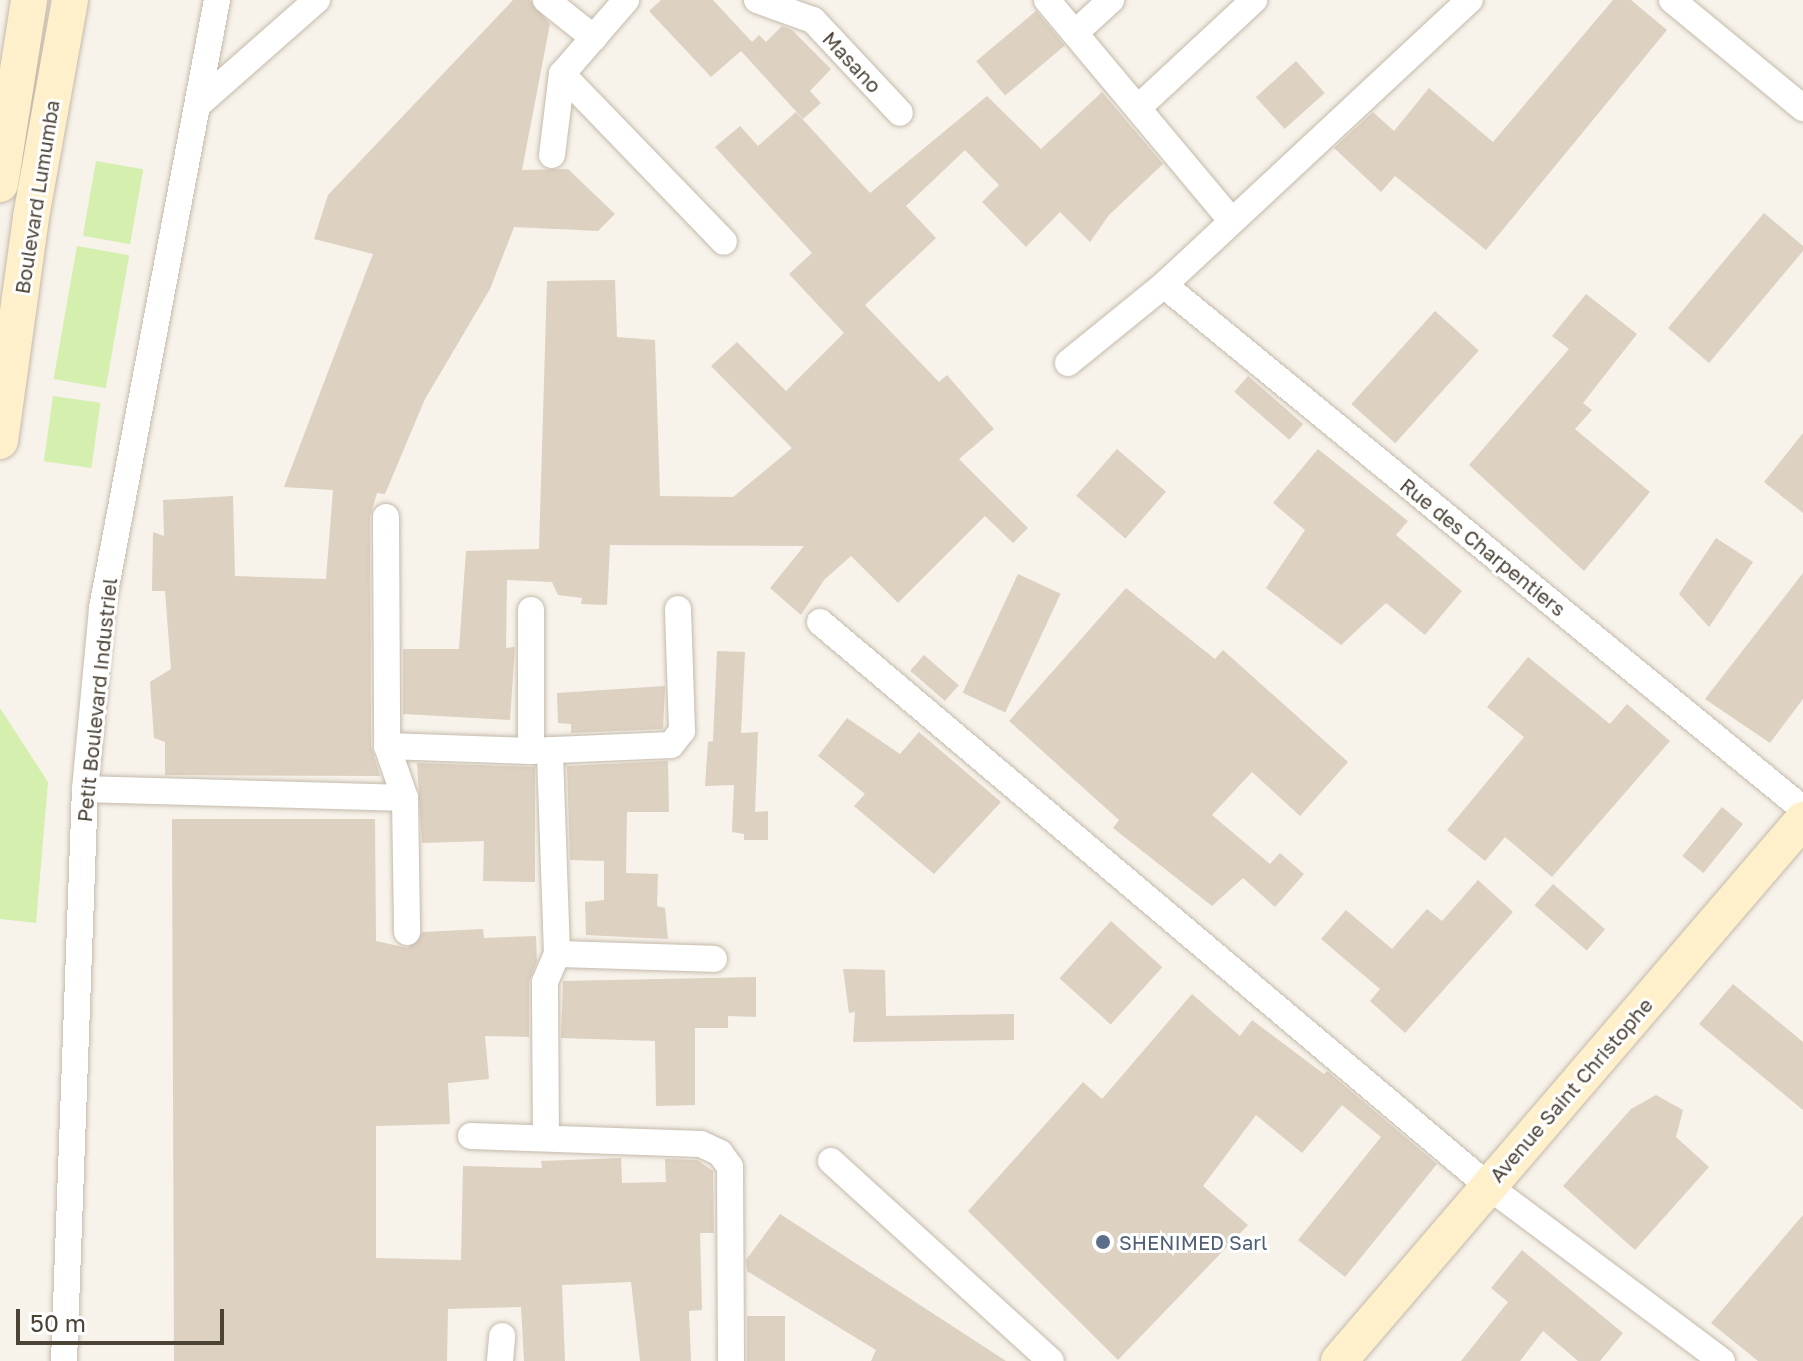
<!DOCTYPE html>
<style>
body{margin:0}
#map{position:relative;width:1803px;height:1361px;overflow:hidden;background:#f7f2ea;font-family:"Golos Text",sans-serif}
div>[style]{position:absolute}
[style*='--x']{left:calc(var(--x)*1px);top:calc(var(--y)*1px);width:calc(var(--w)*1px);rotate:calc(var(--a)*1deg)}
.green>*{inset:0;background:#d5efaf;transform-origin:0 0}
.building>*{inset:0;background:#ddd1c1;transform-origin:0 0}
.roads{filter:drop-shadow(0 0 2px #c4baab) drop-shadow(0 0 2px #c4baab)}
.street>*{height:26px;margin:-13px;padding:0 13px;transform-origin:13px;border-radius:13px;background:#fff}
.secondary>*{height:36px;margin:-18px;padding:0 18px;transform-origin:18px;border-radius:18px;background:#fff0cc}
.dots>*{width:22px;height:22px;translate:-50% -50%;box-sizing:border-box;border:4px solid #fff;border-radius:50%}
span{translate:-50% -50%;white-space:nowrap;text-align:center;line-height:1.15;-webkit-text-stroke:6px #fff;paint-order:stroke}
.street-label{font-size:20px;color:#4c4337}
.service-label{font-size:20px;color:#4e5e75}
.left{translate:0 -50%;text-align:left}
.scale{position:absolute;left:16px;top:1309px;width:208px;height:36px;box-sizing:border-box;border:4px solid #4c4337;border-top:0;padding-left:10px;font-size:24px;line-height:28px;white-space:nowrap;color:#4c4337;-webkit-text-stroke:6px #fff;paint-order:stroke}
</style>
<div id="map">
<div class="green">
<i style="left:96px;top:161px;width:48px;height:76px;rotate:10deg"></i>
<i style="left:77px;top:246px;width:53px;height:135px;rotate:10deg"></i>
<i style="left:53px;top:396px;width:48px;height:66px;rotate:8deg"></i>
<i style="clip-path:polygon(0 708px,48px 782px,36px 923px,0 919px)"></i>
</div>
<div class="building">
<i style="clip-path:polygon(513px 0,530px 0,550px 24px,522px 170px,568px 169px,615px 214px,598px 231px,514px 227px,490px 289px,425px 399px,385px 494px,377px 493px,370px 517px,371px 746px,380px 776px,165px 775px,165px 742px,154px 738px,150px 682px,171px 669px,165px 591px,152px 591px,153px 532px,164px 536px,163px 500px,233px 496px,235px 576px,326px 579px,333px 490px,284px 487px,373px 254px,314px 239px,328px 195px)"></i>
<i style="clip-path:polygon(661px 0,713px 0,752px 42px,759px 35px,766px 42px,782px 26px,792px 30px,831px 69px,810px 91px,821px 103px,803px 119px,741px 51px,711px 77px,649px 11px)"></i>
<i style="clip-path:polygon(1613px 0,1631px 0,1667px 30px,1486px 250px,1395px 176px,1381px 192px,1334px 148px,1373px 112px,1394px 131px,1429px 88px,1493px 142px)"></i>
<i style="left:1036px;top:11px;width:45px;height:78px;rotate:50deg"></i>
<i style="left:1296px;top:61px;width:43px;height:54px;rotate:48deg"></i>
<i style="clip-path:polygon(1102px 92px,1163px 164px,1109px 215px,1090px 242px,1060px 212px,1026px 247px,982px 202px,999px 185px,965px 150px,906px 206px,936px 238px,865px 305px,939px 382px,947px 375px,994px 429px,959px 459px,1028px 528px,1013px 543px,985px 516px,898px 603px,851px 556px,824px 580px,801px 615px,770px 588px,804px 546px,610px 545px,607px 605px,581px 604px,582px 598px,558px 595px,552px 582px,507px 580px,506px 648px,515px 647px,510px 720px,403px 714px,403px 649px,459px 649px,466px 551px,539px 549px,547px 281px,615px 280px,617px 337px,655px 340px,660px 496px,733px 497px,792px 448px,711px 366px,737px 342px,786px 391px,844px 333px,789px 274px,812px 253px,715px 147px,740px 126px,758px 146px,796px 112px,870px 193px,987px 96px,1041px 149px)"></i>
<i style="clip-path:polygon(1764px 213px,1803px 246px,1803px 251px,1709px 363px,1668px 328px)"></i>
<i style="clip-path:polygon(1586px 294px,1637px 334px,1583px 403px,1592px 410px,1575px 429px,1650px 492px,1584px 571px,1469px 465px,1569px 349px,1552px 336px)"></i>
<i style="left:1435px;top:311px;width:59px;height:125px;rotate:42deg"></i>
<i style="left:1248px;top:376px;width:73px;height:21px;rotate:41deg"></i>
<i style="clip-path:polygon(1803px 433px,1803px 513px,1764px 482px)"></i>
<i style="left:1117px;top:449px;width:65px;height:62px;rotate:41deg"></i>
<i style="clip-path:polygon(1318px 449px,1408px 521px,1396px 535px,1462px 591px,1425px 635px,1386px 603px,1341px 645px,1266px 588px,1305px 530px,1273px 503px)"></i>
<i style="clip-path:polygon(1716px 538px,1753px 562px,1709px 627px,1679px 594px)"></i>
<i style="clip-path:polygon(1803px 573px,1803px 699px,1770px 743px,1705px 699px)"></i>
<i style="left:1018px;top:574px;width:47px;height:131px;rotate:25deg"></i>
<i style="clip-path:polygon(1126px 588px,1215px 659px,1223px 650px,1348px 762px,1300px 816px,1252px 772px,1212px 815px,1270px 864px,1280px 853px,1304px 874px,1275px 907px,1243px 878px,1212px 906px,1113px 828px,1119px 820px,1009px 721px)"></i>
<i style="clip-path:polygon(717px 651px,745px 652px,741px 733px,758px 732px,755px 812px,768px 811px,768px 840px,744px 840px,744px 834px,732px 832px,734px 785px,705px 786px,708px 742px,713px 741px)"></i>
<i style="left:924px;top:655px;width:46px;height:21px;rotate:41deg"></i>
<i style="clip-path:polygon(1528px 657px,1610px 724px,1627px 704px,1670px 741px,1552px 877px,1505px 837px,1485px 861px,1447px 830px,1524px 737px,1487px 707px)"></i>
<i style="clip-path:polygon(665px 686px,663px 729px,571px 733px,571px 724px,558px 723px,557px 693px)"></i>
<i style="clip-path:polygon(847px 718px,900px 754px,919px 732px,1001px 802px,934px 874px,854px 806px,865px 794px,818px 756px)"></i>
<i style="clip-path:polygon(668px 761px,669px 812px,627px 812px,626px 873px,658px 874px,657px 906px,665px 908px,668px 939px,586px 935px,585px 902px,604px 900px,604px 861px,570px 860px,567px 766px)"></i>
<i style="clip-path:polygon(417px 763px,535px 767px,535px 882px,483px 881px,484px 841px,422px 843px)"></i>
<i style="left:1722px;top:807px;width:27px;height:63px;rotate:39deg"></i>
<i style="clip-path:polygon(172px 819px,375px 819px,376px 941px,408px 948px,423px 932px,483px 929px,484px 938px,536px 936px,537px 961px,529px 982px,529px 1037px,485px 1036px,489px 1079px,448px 1083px,450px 1124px,376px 1126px,376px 1258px,461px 1260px,463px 1166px,542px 1168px,541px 1161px,621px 1158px,622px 1183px,666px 1182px,665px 1159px,697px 1160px,713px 1171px,714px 1233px,700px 1233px,702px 1310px,689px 1311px,691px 1361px,640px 1361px,631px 1282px,562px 1285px,565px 1361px,524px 1361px,521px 1307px,448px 1309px,447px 1361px,174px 1361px)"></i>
<i style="clip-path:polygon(1478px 880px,1513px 912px,1405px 1033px,1370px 1001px,1380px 989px,1321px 939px,1346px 910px,1392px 949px,1427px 909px,1442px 921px)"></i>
<i style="left:1553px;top:884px;width:69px;height:28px;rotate:41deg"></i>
<i style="left:1111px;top:921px;width:69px;height:77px;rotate:42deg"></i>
<i style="clip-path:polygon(843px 969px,885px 970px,886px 1016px,1014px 1014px,1014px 1040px,853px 1042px,855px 1012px,849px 1013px)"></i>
<i style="clip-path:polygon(756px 977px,756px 1017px,728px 1016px,728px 1028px,695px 1028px,695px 1105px,656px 1106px,655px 1041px,561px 1038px,563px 981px)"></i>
<i style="clip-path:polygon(1733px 984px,1803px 1042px,1803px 1110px,1699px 1024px)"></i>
<i style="clip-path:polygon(1192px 994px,1240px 1036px,1252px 1020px,1324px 1074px,1327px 1071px,1437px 1164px,1345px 1277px,1298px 1240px,1381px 1137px,1342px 1105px,1302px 1153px,1256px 1115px,1203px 1186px,1248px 1225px,1118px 1360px,968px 1211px,1083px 1082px,1102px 1099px)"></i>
<i style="clip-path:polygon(1656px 1095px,1683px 1110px,1676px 1137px,1709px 1167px,1635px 1250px,1563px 1186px,1631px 1109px)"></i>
<i style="clip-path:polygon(780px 1214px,1006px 1361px,871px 1361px,876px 1350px,747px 1271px,746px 1260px)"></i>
<i style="clip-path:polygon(1803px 1215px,1803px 1361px,1758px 1361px,1711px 1323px)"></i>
<i style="clip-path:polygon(1522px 1250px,1623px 1333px,1600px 1361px,1578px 1361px,1543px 1331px,1520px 1361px,1461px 1361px,1508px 1302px,1491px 1288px)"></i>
<i style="left:747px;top:1316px;width:38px;height:45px"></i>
</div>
<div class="roads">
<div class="street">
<i style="--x:546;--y:0;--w:61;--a:38.4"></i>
<i style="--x:757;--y:0;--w:59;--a:19.7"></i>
<i style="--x:813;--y:20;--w:127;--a:46.9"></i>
<i style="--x:1047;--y:0;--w:287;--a:50.1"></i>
<i style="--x:1672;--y:0;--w:170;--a:39.5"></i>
<i style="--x:1075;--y:33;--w:49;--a:-42.5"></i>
<i style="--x:562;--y:74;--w:233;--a:46"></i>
<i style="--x:200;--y:103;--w:156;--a:-41.4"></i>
<i style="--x:1140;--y:106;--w:156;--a:-42.9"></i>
<i style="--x:552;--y:155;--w:82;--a:-83"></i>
<i style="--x:562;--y:74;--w:98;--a:-49.1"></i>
<i style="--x:1164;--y:285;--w:826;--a:39.35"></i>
<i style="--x:1068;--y:363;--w:124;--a:-39.1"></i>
<i style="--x:1164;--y:285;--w:418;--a:-43"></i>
<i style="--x:386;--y:517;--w:229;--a:89.7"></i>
<i style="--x:387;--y:746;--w:55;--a:70.9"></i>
<i style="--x:405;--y:798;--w:134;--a:89.1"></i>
<i style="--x:820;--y:622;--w:874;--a:40.17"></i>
<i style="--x:1488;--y:1186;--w:292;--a:36.8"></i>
<i style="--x:387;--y:746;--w:144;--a:2"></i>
<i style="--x:531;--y:751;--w:140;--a:-2.5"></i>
<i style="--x:671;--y:745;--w:18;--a:-52"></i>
<i style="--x:682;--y:731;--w:122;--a:-91.9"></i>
<i style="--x:531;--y:751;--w:141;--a:-90"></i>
<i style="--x:85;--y:789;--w:320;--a:1.6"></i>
<i style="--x:557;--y:954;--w:157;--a:1.8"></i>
<i style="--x:471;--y:1136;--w:230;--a:2"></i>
<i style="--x:701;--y:1144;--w:21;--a:25"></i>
<i style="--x:720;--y:1153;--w:17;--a:54"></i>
<i style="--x:730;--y:1167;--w:194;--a:89.7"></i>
<i style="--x:546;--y:1138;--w:156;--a:-90.4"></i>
<i style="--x:545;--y:982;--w:30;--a:-67"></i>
<i style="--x:557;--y:954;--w:204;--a:-92"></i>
<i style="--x:831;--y:1161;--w:297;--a:42.3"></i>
<i style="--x:64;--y:1361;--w:572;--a:-87.9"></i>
<i style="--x:85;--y:789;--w:182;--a:-84.6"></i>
<i style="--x:102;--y:608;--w:619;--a:-79.29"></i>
<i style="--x:500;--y:1361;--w:25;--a:-85"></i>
</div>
<div class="secondary">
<i style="--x:0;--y:184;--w:186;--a:-81"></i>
<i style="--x:0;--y:441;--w:226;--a:-82.1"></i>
<i style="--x:31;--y:217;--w:220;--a:-79.8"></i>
<i style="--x:1339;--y:1361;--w:713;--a:-49.38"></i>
</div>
</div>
<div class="dots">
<i style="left:1103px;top:1242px;background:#5c6f8a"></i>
</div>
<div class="street-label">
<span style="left:852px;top:62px;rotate:47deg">Masano</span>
<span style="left:37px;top:197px;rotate:-81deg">Boulevard Lumumba</span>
<span style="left:1483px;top:547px;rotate:39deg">Rue des Charpentiers</span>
<span style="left:97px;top:700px;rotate:-84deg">Petit Boulevard Industriel</span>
<span style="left:1571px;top:1090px;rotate:-49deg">Avenue Saint Christophe</span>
</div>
<div class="service-label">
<span class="left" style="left:1119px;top:1242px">SHENIMED Sarl</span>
</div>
<div class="scale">50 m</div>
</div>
